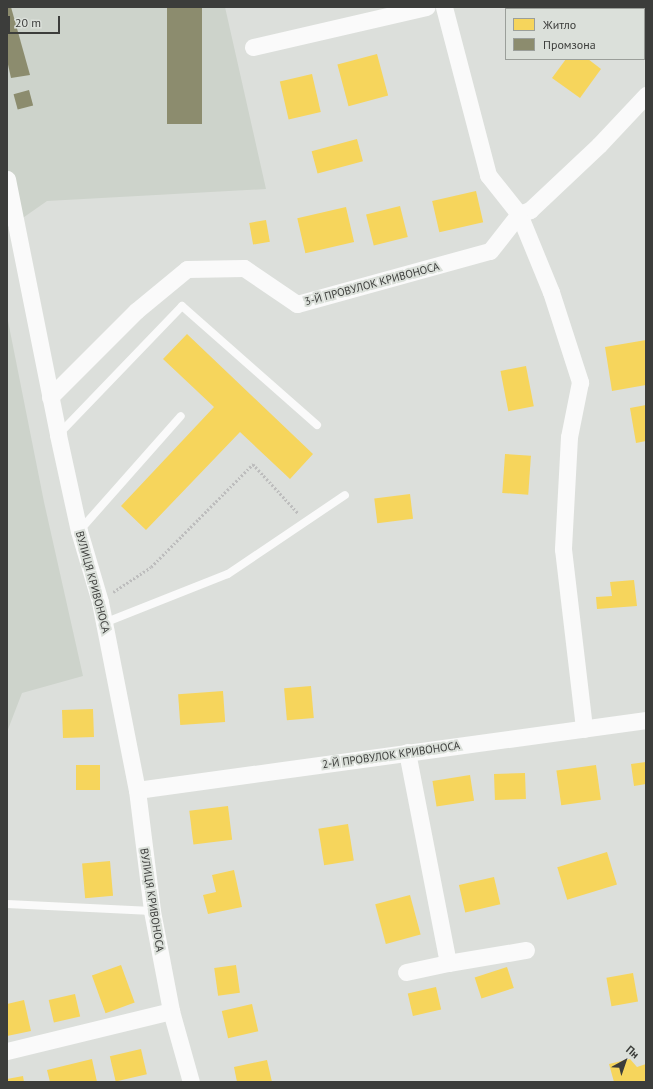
<!DOCTYPE html>
<meta charset="utf-8">
<style>
body{margin:0}
#map{position:relative;width:653px;height:1089px;overflow:hidden;background:#dcdfdb;font-family:"PT Sans",sans-serif}
div>[style]{position:absolute}
[style*='--x']{left:calc(var(--x)*1px);top:calc(var(--y)*1px);width:calc(var(--w)*1px);rotate:calc(var(--a)*1deg)}
.built>*{inset:0;background:#cdd3cb}
.homes>*{inset:0;background:#f6d55c;transform-origin:0 0}
.industry>*{inset:0;background:#8c8c6e;transform-origin:0 0}
.path>*{height:2.5px;margin-top:-1.25px;transform-origin:0;background:repeating-linear-gradient(90deg,#bdbdbd 0 2px,transparent 0 4px)}
.lane>*{height:8px;margin:-4px;padding:0 4px;transform-origin:4px;border-radius:4px;background:#fafafa}
.street>*{height:17px;margin:-8.5px;padding:0 8.5px;transform-origin:8.5px;border-radius:8.5px;background:#fafafa}
span{translate:-50% -50%;white-space:nowrap;text-align:center;line-height:1.15;-webkit-text-stroke:4px #dbe0da;paint-order:stroke}
.street-label{font-size:11px;color:#3c3d3b}
.frame{position:absolute;inset:0;border:8px solid #3c3d3b;pointer-events:none}
.legend{position:absolute;left:505px;top:8px;width:140px;height:52px;box-sizing:border-box;background:#dbe0da;border:1px solid #9b9f9a;margin:0;padding:5px 7px;list-style:none;font-size:12px;color:#3c3d3b}
.legend li{display:flex;align-items:center;gap:8px;height:20px}
.legend b{width:20px;border:1px solid #9b9f9a}
.north{position:absolute;left:605px;top:1041px;width:40px;height:40px;-webkit-text-stroke:3px #dbe0da;paint-order:stroke;rotate:40deg;font-size:11px;font-weight:700;line-height:16px;text-align:center;color:#3c3d3b}
.north::after{content:'';display:block;margin:auto;width:14px;height:18px;background:#3c3d3b;clip-path:polygon(50% 0,100% 100%,50% 72%,0 100%)}
.scale{position:absolute;left:8px;top:16px;width:52px;height:18px;box-sizing:border-box;border:2px solid #3c3d3b;border-top:0;padding-left:5px;font-size:12px;line-height:14px;white-space:nowrap;color:#3c3d3b;-webkit-text-stroke:3px #dbe0da;paint-order:stroke}
</style>
<div id="map">
<div class="built">
<i style="clip-path:polygon(7px 7px,225px 7px,266px 189px,47px 201px,7px 229px)"></i>
<i style="clip-path:polygon(7px 316px,44px 502px,83px 676px,22px 693px,7px 732px)"></i>
</div>
<div class="homes">
<i style="left:377px;top:54px;width:43px;height:41px;rotate:75deg"></i>
<i style="clip-path:polygon(566px 59px,588px 59px,601px 69px,580px 98px,552px 78px)"></i>
<i style="left:312px;top:74px;width:39px;height:33px;rotate:77deg"></i>
<i style="left:357px;top:139px;width:23px;height:47px;rotate:75deg"></i>
<i style="left:476px;top:191px;width:32px;height:45px;rotate:77deg"></i>
<i style="left:400px;top:206px;width:32px;height:35px;rotate:76deg"></i>
<i style="left:346px;top:207px;width:36px;height:50px;rotate:77deg"></i>
<i style="left:266px;top:220px;width:22px;height:17px;rotate:80deg"></i>
<i style="clip-path:polygon(187px 334px,313px 454px,290px 479px,240px 432px,146px 530px,121px 506px,214px 407px,163px 359px)"></i>
<i style="clip-path:polygon(646px 340px,646px 385px,612px 391px,605px 347px)"></i>
<i style="left:526px;top:366px;width:41px;height:26px;rotate:79deg"></i>
<i style="clip-path:polygon(646px 405px,646px 441px,636px 443px,630px 408px)"></i>
<i style="left:505px;top:454px;width:26px;height:39px;rotate:4deg"></i>
<i style="left:410px;top:494px;width:25px;height:36px;rotate:83deg"></i>
<i style="clip-path:polygon(634px 580px,637px 606px,597px 609px,596px 597px,612px 596px,610px 582px)"></i>
<i style="left:311px;top:686px;width:32px;height:27px;rotate:85deg"></i>
<i style="left:223px;top:691px;width:31px;height:45px;rotate:86deg"></i>
<i style="left:93px;top:709px;width:28px;height:31px;rotate:88deg"></i>
<i style="clip-path:polygon(646px 762px,646px 784px,634px 786px,631px 764px)"></i>
<i style="left:100px;top:765px;width:25px;height:24px;rotate:90deg"></i>
<i style="left:596px;top:765px;width:35px;height:40px;rotate:82deg"></i>
<i style="left:525px;top:773px;width:26px;height:31px;rotate:88deg"></i>
<i style="left:470px;top:775px;width:26px;height:38px;rotate:81deg"></i>
<i style="left:228px;top:806px;width:34px;height:39px;rotate:83deg"></i>
<i style="left:348px;top:824px;width:37px;height:30px;rotate:81deg"></i>
<i style="left:607px;top:852px;width:34px;height:52px;rotate:73deg"></i>
<i style="left:110px;top:861px;width:35px;height:28px;rotate:85deg"></i>
<i style="clip-path:polygon(234px 870px,242px 907px,208px 914px,203px 895px,216px 892px,212px 875px)"></i>
<i style="left:494px;top:877px;width:28px;height:36px;rotate:77deg"></i>
<i style="left:410px;top:895px;width:41px;height:36px;rotate:75deg"></i>
<i style="left:121px;top:965px;width:40px;height:31px;rotate:70deg"></i>
<i style="left:236px;top:965px;width:28px;height:22px;rotate:82deg"></i>
<i style="left:507px;top:967px;width:22px;height:34px;rotate:72deg"></i>
<i style="left:633px;top:973px;width:29px;height:27px;rotate:80deg"></i>
<i style="left:436px;top:987px;width:23px;height:29px;rotate:77deg"></i>
<i style="left:75px;top:994px;width:23px;height:27px;rotate:77deg"></i>
<i style="clip-path:polygon(24px 1000px,31px 1031px,7px 1036px,7px 1004px)"></i>
<i style="left:252px;top:1004px;width:28px;height:31px;rotate:77deg"></i>
<i style="left:141px;top:1049px;width:26px;height:32px;rotate:77deg"></i>
<i style="clip-path:polygon(92px 1059px,97px 1082px,50px 1082px,47px 1070px)"></i>
<i style="clip-path:polygon(630px 1059px,637px 1067px,646px 1064px,646px 1082px,614px 1082px,609px 1064px)"></i>
<i style="clip-path:polygon(267px 1060px,272px 1082px,237px 1082px,234px 1067px)"></i>
<i style="clip-path:polygon(23px 1076px,24px 1082px,7px 1082px,7px 1079px)"></i>
</div>
<div class="industry">
<i style="clip-path:polygon(7px 7px,11px 7px,30px 75px,11px 78px,7px 60px)"></i>
<i style="left:167px;top:7px;width:35px;height:117px"></i>
<i style="left:29px;top:90px;width:16px;height:16px;rotate:75deg"></i>
</div>
<div class="path">
<i style="--x:113;--y:592;--w:45;--a:-33.3"></i>
<i style="--x:151;--y:567;--w:145;--a:-45.3"></i>
<i style="--x:253;--y:464;--w:67;--a:47.4"></i>
</div>
<div class="lane">
<i style="--x:58;--y:435;--w:179;--a:-46.1"></i>
<i style="--x:182;--y:306;--w:180;--a:41.4"></i>
<i style="--x:80;--y:530;--w:152;--a:-48.5"></i>
<i style="--x:104;--y:623;--w:133;--a:-21.6"></i>
<i style="--x:228;--y:574;--w:141;--a:-34"></i>
<i style="--x:7;--y:904;--w:145;--a:2.8"></i>
</div>
<div class="street">
<i style="--x:444;--y:7;--w:174;--a:75.3"></i>
<i style="--x:488;--y:175;--w:50;--a:51.5"></i>
<i style="--x:519;--y:214;--w:84;--a:67.7"></i>
<i style="--x:551;--y:292;--w:95;--a:72.1"></i>
<i style="--x:580;--y:382;--w:56;--a:101.3"></i>
<i style="--x:569;--y:437;--w:112;--a:93.1"></i>
<i style="--x:563;--y:549;--w:181;--a:83.3"></i>
<i style="--x:253;--y:47;--w:178;--a:-13"></i>
<i style="--x:7;--y:179;--w:261;--a:78.7"></i>
<i style="--x:58;--y:435;--w:98;--a:77.7"></i>
<i style="--x:79;--y:531;--w:74;--a:73.5"></i>
<i style="--x:100;--y:602;--w:192;--a:78.9"></i>
<i style="--x:137;--y:790;--w:122;--a:82.9"></i>
<i style="--x:152;--y:911;--w:102;--a:79.2"></i>
<i style="--x:171;--y:1011;--w:74;--a:74.3"></i>
<i style="--x:519;--y:214;--w:12;--a:-20"></i>
<i style="--x:530;--y:210;--w:95;--a:-43.3"></i>
<i style="--x:599;--y:145;--w:69;--a:-46.8"></i>
<i style="--x:50;--y:397;--w:122;--a:-45"></i>
<i style="--x:136;--y:311;--w:66;--a:-39.5"></i>
<i style="--x:187;--y:269;--w:57;--a:-1"></i>
<i style="--x:244;--y:268;--w:64;--a:34.2"></i>
<i style="--x:297;--y:304;--w:200;--a:-15.4"></i>
<i style="--x:490;--y:251;--w:47;--a:-51.9"></i>
<i style="--x:407;--y:752;--w:215;--a:79"></i>
<i style="--x:448;--y:963;--w:79;--a:-9.5"></i>
<i style="--x:137;--y:790;--w:514;--a:-7.83"></i>
<i style="--x:406;--y:972;--w:43;--a:-12.1"></i>
<i style="--x:7;--y:1051;--w:169;--a:-13.7"></i>
</div>
<div class="street-label">
<span style="left:372px;top:284px;rotate:-15deg">3-Й ПРОВУЛОК КРИВОНОСА</span>
<span style="left:93px;top:582px;rotate:75deg">ВУЛИЦЯ КРИВОНОСА</span>
<span style="left:391px;top:755px;rotate:-8deg">2-Й ПРОВУЛОК КРИВОНОСА</span>
<span style="left:152px;top:900px;rotate:81deg">ВУЛИЦЯ КРИВОНОСА</span>
</div>
<div class="frame"></div>
<ul class="legend">
<li><b style="height:11px;background:#f6d55c"></b>Житло</li>
<li><b style="height:11px;background:#8c8c6e"></b>Промзона</li>
</ul>
<div class="north">Пн</div>
<div class="scale">20 m</div>
</div>
